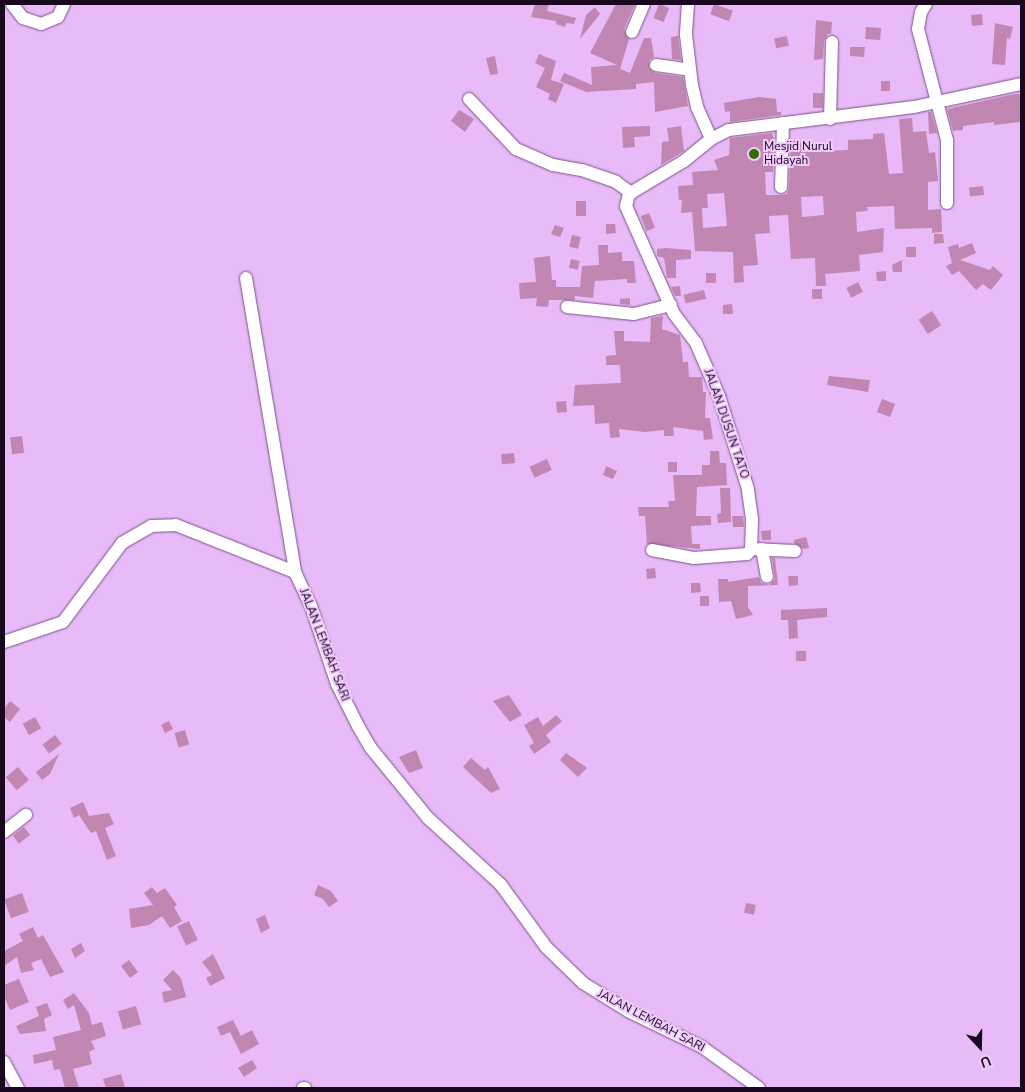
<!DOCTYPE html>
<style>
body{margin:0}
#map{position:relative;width:1025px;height:1092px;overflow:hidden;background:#e8baf8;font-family:"Nunito Sans",sans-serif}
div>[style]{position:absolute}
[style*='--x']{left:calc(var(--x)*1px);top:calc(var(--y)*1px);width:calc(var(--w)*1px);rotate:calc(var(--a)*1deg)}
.building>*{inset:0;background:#c186b1;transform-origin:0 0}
.roads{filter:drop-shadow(0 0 1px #7c538a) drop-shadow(0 0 1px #7c538a)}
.minor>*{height:12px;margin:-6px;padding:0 6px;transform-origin:6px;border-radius:6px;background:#fff}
.dots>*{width:14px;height:14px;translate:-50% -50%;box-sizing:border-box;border:2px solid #f0cbfd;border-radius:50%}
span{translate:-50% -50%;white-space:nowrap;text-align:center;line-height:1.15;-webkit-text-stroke:4px #f0cbfd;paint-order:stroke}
.poi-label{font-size:12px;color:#19081e}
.left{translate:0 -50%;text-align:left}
.street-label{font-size:12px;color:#19081e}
.frame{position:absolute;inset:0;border:5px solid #19081e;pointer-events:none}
.north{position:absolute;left:955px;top:1022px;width:50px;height:50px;-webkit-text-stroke:4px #f0cbfd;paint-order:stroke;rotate:159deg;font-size:14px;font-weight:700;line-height:20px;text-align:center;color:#19081e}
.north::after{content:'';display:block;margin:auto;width:18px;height:22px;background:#19081e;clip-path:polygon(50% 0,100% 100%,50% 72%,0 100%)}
</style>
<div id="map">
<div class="building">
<i style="clip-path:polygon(535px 4px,549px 4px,547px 11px,576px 18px,574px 24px,566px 23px,565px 27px,556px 24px,556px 21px,531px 17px)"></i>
<i style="clip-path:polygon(616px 4px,635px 4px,624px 29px,629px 39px,620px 69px,630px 73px,644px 38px,651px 38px,654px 57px,649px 60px,649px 68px,655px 73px,683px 77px,688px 106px,655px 112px,654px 82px,636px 84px,636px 89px,586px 92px,560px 81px,564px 73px,592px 85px,591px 67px,617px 65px,590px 53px)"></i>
<i style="left:659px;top:4px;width:11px;height:15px;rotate:22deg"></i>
<i style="left:714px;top:4px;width:20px;height:11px;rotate:20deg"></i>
<i style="clip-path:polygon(595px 7px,600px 14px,580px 39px,586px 15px)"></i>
<i style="left:982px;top:14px;width:11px;height:11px;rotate:85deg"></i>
<i style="clip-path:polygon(816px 20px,832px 22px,831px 34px,828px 34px,824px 41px,823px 59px,814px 60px)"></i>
<i style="clip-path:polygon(995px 23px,1013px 27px,1010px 39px,1007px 38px,1005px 65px,992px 64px)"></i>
<i style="left:866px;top:27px;width:15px;height:12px;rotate:4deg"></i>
<i style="clip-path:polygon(678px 36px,681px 60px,672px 59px,671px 37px)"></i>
<i style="left:787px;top:36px;width:10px;height:13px;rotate:79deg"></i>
<i style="clip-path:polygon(850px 47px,865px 47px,864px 57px,850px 56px)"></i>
<i style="clip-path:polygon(539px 54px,556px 61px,551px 80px,564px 84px,556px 103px,548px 99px,550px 94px,536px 87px,545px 68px,535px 63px)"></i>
<i style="clip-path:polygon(495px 56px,498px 74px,490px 75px,486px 58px)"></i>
<i style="left:881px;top:81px;width:9px;height:10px"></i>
<i style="left:813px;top:93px;width:10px;height:15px"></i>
<i style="clip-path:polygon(1015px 94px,1021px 94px,1021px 122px,994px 125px,994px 122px,963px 126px,963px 130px,953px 131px,947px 109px)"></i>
<i style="clip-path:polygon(759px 97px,776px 99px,777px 112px,781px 112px,781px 115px,730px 122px,730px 111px,725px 112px,724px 103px)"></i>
<i style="clip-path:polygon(459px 110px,474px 119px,465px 132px,451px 121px)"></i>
<i style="clip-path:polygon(928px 112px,931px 112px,937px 133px,929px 134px)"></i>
<i style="clip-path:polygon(evenodd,912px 118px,913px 132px,926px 131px,929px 153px,935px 152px,938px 181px,928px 182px,928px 210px,941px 209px,942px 232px,932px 233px,932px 228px,895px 229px,894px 206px,867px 207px,868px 211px,856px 212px,857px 232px,884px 228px,883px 252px,859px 255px,860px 271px,825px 274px,826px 286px,816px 286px,815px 258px,791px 259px,788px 215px,769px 216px,770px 233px,755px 234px,758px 265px,743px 266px,744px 282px,734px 283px,733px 252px,695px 251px,692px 212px,681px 213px,682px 200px,679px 200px,678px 186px,693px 185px,692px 172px,718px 170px,714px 160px,729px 155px,730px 138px,772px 133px,774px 139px,773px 172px,765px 172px,766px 195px,781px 195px,787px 194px,789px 187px,791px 141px,806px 140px,806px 152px,848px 150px,848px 140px,873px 139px,873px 134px,884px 133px,889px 174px,903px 173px,899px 119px,912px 118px,724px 193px,727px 226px,703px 228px,702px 208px,708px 208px,707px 194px,724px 193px,912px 118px,823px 196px,824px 215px,802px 217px,801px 197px,823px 196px)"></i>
<i style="clip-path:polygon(650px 126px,650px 136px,634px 137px,635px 147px,623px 148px,622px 127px)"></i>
<i style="clip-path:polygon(681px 126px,684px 151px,661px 165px,662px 142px,669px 141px,667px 128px)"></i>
<i style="left:983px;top:186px;width:9px;height:14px;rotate:84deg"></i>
<i style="left:576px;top:201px;width:10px;height:15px"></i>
<i style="left:649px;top:213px;width:16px;height:9px;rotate:68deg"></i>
<i style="clip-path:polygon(606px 224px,615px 224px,616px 233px,606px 234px)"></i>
<i style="clip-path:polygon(555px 225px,564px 228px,560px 237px,551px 234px)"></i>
<i style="clip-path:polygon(934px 234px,943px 234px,944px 243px,934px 244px)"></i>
<i style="left:572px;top:235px;width:9px;height:12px;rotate:13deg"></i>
<i style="clip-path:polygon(972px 243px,976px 253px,960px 260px,990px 270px,993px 266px,1003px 275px,991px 290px,983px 284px,976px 290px,959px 271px,952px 275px,946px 266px,952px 263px,948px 247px,958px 244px,959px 248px)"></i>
<i style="clip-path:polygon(598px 245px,608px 245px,608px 253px,622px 252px,622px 261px,634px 261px,636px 283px,627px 283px,627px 279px,595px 281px,593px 298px,575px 296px,575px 300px,549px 300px,548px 307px,536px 306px,537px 298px,520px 299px,519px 283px,536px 282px,534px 258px,550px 256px,552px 280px,556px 280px,556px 287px,580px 287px,582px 266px,599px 265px)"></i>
<i style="left:906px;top:247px;width:10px;height:10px"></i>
<i style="clip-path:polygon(666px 248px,691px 250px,691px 259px,676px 260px,676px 278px,667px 278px,664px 258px,657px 256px,657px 249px)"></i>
<i style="left:571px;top:259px;width:9px;height:9px;rotate:13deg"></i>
<i style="clip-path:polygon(902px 260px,902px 272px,893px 272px,892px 265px)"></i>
<i style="clip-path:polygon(886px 271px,886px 281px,877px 281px,876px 272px)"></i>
<i style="left:706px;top:273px;width:10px;height:10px"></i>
<i style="left:858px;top:282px;width:11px;height:13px;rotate:63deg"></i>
<i style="clip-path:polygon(680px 286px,681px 296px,675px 296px,671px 287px)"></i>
<i style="left:822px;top:289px;width:10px;height:10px;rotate:90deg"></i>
<i style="left:704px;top:290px;width:9px;height:21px;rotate:77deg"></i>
<i style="clip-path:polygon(630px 298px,630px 305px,620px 304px,620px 299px)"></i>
<i style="clip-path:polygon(732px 304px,733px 314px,723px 314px,723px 305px)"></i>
<i style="left:932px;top:311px;width:17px;height:16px;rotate:57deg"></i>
<i style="clip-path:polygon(663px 316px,662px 329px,680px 335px,683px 362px,688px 362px,689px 377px,702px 377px,703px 392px,706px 392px,705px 418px,710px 418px,713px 439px,704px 440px,703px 431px,673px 427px,674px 436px,664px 436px,664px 430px,645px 432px,619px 429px,620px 437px,610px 438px,609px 423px,595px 424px,594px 405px,573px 406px,575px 385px,621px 383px,620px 365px,606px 365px,606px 356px,616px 355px,614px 331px,624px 331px,624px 341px,650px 342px,651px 318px)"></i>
<i style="clip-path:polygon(829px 376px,870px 380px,868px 392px,827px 385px)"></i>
<i style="left:882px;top:399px;width:14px;height:14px;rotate:21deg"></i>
<i style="left:566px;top:401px;width:11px;height:10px;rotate:85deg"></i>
<i style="left:22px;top:436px;width:17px;height:12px;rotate:83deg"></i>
<i style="clip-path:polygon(710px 451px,719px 451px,720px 463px,726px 463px,727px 485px,697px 487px,696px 516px,711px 516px,711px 525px,691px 526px,692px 544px,700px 544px,700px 549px,647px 544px,645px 516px,639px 516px,638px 507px,669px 507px,668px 501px,675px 501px,673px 475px,702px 475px,702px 465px,710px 465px)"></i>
<i style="left:514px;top:453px;width:10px;height:13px;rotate:84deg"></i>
<i style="left:547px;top:459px;width:12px;height:19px;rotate:66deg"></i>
<i style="left:668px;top:462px;width:9px;height:10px"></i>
<i style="clip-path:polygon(606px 466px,617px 471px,613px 479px,603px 475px)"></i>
<i style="clip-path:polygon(720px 488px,730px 488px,731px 522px,718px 523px,717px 514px,721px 513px)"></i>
<i style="clip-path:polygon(732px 516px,743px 516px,744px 527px,733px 527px)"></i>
<i style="clip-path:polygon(771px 530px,771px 540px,762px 540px,761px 531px)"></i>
<i style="clip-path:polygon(806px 537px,809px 548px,803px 549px,794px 543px,794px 540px)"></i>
<i style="clip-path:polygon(772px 558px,775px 558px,778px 585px,748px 586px,748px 607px,753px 615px,736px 619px,731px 601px,719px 602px,718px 579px,728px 579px,728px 582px,759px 577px,761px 583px,769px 585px,775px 579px)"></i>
<i style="left:655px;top:568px;width:10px;height:9px;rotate:84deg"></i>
<i style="clip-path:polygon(788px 576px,798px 576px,798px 585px,789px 586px)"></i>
<i style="clip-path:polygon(691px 583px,700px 583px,701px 592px,691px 593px)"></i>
<i style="left:700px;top:596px;width:9px;height:10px"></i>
<i style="clip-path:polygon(827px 608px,827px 617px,797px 620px,798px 638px,789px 639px,788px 620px,781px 620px,781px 610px)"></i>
<i style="left:796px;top:651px;width:10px;height:10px"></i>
<i style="clip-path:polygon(509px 695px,522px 715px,510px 722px,493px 701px)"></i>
<i style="clip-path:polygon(10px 701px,20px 709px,10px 722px,4px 717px,4px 709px)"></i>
<i style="clip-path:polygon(556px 715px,562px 721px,546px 735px,551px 742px,534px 754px,529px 746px,534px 743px,524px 725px,538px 717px,543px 726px)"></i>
<i style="left:35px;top:717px;width:13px;height:14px;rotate:61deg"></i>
<i style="left:169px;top:721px;width:9px;height:9px;rotate:63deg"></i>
<i style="left:185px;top:730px;width:15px;height:11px;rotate:74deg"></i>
<i style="left:55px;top:735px;width:11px;height:16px;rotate:52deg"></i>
<i style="clip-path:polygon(416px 750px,423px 768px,409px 773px,399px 757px)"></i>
<i style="clip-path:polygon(566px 753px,587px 768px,578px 777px,560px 760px)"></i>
<i style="clip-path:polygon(59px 754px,50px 774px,42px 780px,36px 772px)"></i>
<i style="clip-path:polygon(471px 758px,485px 770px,488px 767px,500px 789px,491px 793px,463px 767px)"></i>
<i style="left:18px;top:767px;width:17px;height:16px;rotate:50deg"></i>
<i style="clip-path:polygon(83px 802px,89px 816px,109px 813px,114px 824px,105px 828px,116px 856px,107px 860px,96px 831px,91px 833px,79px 815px,74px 818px,70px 808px)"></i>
<i style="left:24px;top:827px;width:10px;height:14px;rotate:53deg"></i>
<i style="clip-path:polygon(318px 885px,331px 891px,338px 901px,329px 907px,323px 899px,314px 895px)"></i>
<i style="clip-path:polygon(152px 887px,157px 893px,165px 888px,177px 905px,174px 907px,182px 921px,170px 928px,162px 916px,149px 925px,131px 928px,129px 909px,153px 905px,144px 893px)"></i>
<i style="left:22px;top:893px;width:20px;height:19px;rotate:70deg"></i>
<i style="left:746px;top:903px;width:10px;height:10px;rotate:11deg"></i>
<i style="clip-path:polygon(265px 915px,270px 928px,261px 933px,256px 919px)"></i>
<i style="left:189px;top:921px;width:21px;height:13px;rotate:65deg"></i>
<i style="clip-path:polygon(33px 927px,38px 938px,43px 935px,64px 972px,50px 977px,41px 959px,31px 963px,34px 970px,21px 973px,17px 957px,4px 966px,4px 951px,23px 941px,19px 934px)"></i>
<i style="clip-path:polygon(81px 943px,85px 951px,75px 958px,71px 949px)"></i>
<i style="clip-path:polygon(213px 954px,225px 978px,210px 986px,206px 978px,212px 975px,202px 962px)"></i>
<i style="left:129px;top:960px;width:15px;height:10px;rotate:53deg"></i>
<i style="clip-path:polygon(173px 970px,181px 978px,186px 997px,164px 1003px,162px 992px,172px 990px,163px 980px)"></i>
<i style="clip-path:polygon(19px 979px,29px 1002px,10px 1010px,4px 996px,4px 985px)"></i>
<i style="clip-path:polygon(74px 993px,89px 1013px,92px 1025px,102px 1022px,106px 1036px,91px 1041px,95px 1049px,89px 1052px,92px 1064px,73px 1069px,79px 1088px,65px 1088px,60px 1069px,54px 1070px,52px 1060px,34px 1064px,33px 1055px,56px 1050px,53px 1037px,81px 1030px,74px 1005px,68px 1009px,63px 1000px)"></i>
<i style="clip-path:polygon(47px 1003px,52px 1015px,44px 1019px,46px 1031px,20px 1034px,16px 1026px,39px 1016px,36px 1007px)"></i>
<i style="left:136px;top:1006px;width:19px;height:19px;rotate:74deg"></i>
<i style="clip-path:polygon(233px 1020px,241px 1036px,252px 1030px,259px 1044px,241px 1054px,230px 1032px,221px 1036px,217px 1027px)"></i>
<i style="clip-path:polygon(252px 1060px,257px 1068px,244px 1077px,238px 1068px)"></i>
<i style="clip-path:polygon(121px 1074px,125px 1088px,106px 1088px,103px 1079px)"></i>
</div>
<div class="roads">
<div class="minor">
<i style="--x:12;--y:4;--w:18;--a:52"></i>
<i style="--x:23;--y:18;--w:19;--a:18"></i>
<i style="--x:41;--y:24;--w:18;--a:-22"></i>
<i style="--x:58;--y:17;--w:14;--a:-65"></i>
<i style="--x:688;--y:4;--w:31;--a:94"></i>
<i style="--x:686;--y:35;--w:50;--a:83.2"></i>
<i style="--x:692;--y:85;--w:23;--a:77"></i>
<i style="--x:697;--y:107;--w:35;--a:66"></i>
<i style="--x:926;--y:4;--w:9;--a:122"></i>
<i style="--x:921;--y:12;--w:17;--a:100"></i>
<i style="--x:918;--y:29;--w:115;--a:75.4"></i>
<i style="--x:947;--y:140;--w:63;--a:90"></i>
<i style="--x:632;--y:32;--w:30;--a:-67"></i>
<i style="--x:656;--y:65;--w:34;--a:8"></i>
<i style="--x:469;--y:99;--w:69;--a:46.8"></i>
<i style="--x:516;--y:149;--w:40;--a:23.4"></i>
<i style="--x:553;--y:165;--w:29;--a:10"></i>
<i style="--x:582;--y:170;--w:36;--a:19"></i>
<i style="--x:616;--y:182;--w:19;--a:36"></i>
<i style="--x:830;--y:119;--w:77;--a:-88.5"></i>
<i style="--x:781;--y:187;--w:64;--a:-88.2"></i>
<i style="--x:246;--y:278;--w:298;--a:80.5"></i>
<i style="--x:567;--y:307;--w:67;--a:6"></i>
<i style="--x:634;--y:314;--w:38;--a:-14"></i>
<i style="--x:751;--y:549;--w:44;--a:2.6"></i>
<i style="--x:762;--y:549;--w:28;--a:80"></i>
<i style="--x:652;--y:550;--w:43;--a:10.8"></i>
<i style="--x:694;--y:558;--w:53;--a:-4.3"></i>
<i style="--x:747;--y:554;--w:6;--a:-45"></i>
<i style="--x:751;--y:550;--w:31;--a:-88"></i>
<i style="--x:752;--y:519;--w:30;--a:-98"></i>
<i style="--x:748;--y:489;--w:97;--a:-107.3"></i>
<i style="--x:719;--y:396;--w:58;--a:-113.5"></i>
<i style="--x:696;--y:343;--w:36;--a:-127"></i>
<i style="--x:674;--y:314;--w:118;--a:-114"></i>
<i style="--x:626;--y:206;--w:12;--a:-76"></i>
<i style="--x:629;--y:194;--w:64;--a:-31"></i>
<i style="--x:684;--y:161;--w:35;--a:-39"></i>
<i style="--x:711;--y:139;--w:20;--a:-27"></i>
<i style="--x:729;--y:130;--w:186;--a:-7.1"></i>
<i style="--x:914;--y:107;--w:109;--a:-12.1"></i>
<i style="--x:4;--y:642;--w:62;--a:-18.7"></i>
<i style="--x:63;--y:622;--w:99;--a:-53.2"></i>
<i style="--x:122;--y:543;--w:34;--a:-30"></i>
<i style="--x:151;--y:526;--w:25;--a:-2"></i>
<i style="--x:176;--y:525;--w:128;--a:21.6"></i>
<i style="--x:295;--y:572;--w:38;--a:65"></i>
<i style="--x:311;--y:606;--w:82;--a:71.6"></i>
<i style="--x:337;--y:684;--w:47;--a:63.4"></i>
<i style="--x:358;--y:726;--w:24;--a:60"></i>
<i style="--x:370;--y:747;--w:92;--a:50.8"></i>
<i style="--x:428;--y:818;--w:99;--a:42.5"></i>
<i style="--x:501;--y:885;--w:77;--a:54"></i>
<i style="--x:546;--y:947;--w:52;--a:44.2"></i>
<i style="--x:583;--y:983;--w:53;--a:31.9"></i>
<i style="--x:628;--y:1011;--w:82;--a:25.9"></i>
<i style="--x:702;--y:1047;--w:70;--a:35.7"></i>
<i style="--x:4;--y:832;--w:28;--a:-38"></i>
<i style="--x:4;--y:1062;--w:30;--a:62"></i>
<i style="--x:303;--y:1088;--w:2;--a:0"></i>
</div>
</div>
<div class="dots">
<i style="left:754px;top:154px;background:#2e6d00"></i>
</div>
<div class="poi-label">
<span class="left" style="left:764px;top:154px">Mesjid Nurul<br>Hidayah</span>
</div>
<div class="street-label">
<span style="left:726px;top:424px;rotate:71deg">JALAN DUSUN TATO</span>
<span style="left:324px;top:645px;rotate:69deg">JALAN LEMBAH SARI</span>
<span style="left:651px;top:1021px;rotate:28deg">JALAN LEMBAH SARI</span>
</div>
<div class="frame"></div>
<div class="north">U</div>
</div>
